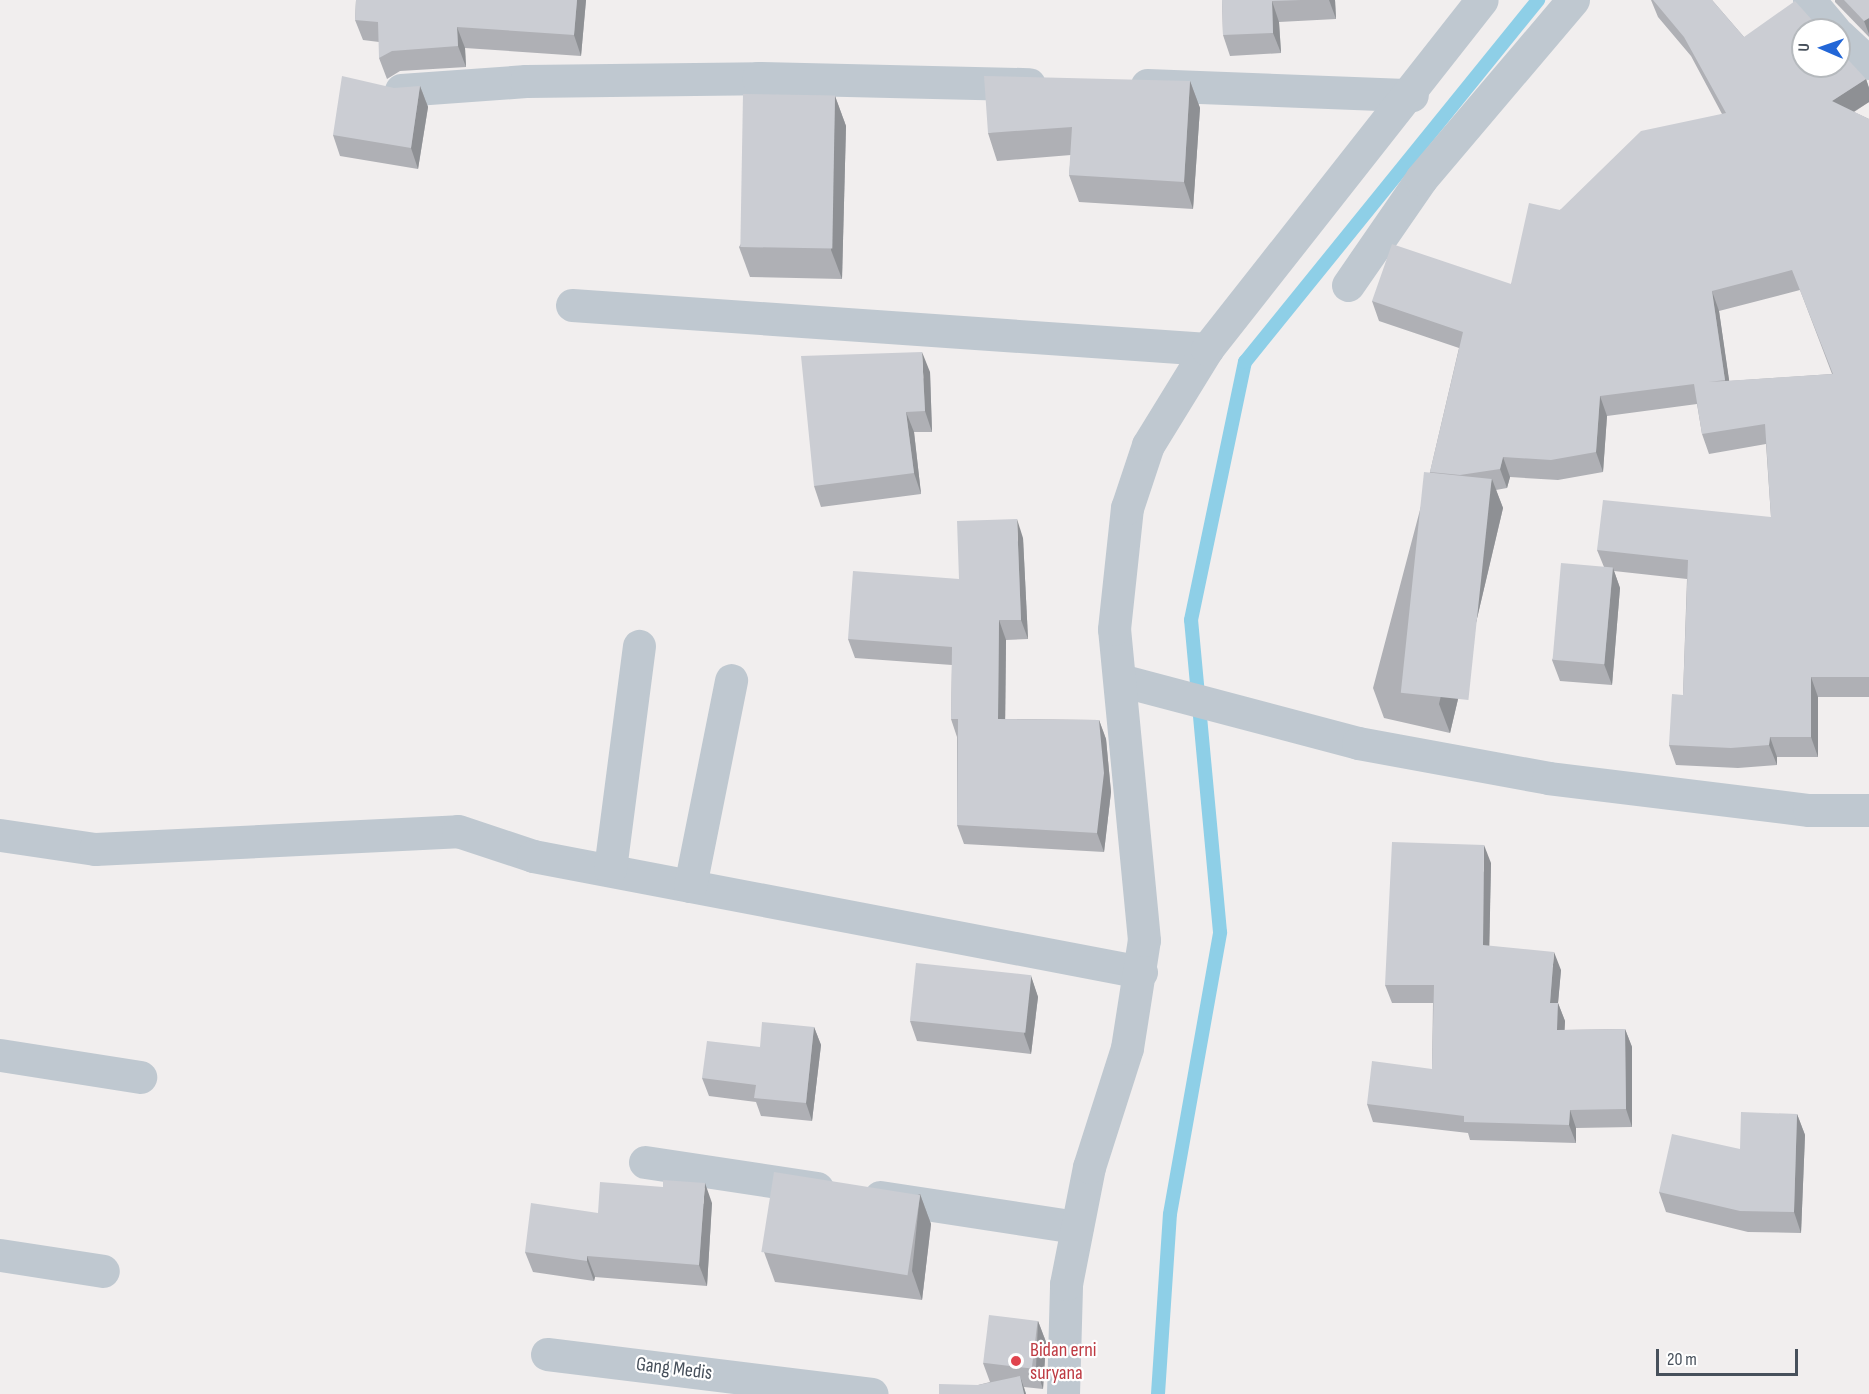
<!DOCTYPE html>
<style>
body{margin:0}
#map{position:relative;width:1869px;height:1394px;overflow:hidden;background:#f1eeee;font-family:"Sofia Sans Condensed",sans-serif}
div>[style]{position:absolute}
[style*='--x']{left:calc(var(--x)*1px);top:calc(var(--y)*1px);width:calc(var(--w)*1px);rotate:calc(var(--a)*1deg)}
.stream>*{height:14px;margin:-7px;padding:0 7px;transform-origin:7px;border-radius:7px;background:#8ecfe7}
.minor>*{height:33px;margin:-16.5px;padding:0 16.5px;transform-origin:16.5px;border-radius:16.5px;background:#bfc8d0}
.tertiary>*{height:33px;margin:-16.5px;padding:0 16.5px;transform-origin:16.5px;border-radius:16.5px;background:#bfc8d0}
.wall>*{inset:0;background:#afb0b5}
.shaded-wall>*{inset:0;background:#8e9094}
.building>*{inset:0;background:#cbcdd3;transform-origin:0 0}
.dots>*{width:16px;height:16px;translate:-50% -50%;box-sizing:border-box;border:3px solid #fff;border-radius:50%}
span{translate:-50% -50%;white-space:nowrap;text-align:center;line-height:1.15;-webkit-text-stroke:4.5px #fff;paint-order:stroke}
.health-label{font-size:20px;color:#be3a42}
.left{translate:0 -50%;text-align:left}
.street-label{font-size:20px;color:#47505b}
.north{position:absolute;left:1791px;top:18px;width:60px;height:60px;box-sizing:border-box;background:#fff;border:2px solid #b5b9bd;border-radius:50%;rotate:272deg;font-size:16px;font-weight:700;line-height:24px;text-align:center;color:#47505b}
.north::after{content:'';display:block;margin:auto;width:21px;height:27px;background:#2266d7;clip-path:polygon(50% 0,100% 100%,50% 72%,0 100%)}
.scale{position:absolute;left:1656px;top:1349px;width:142px;height:27px;box-sizing:border-box;border:3px solid #47505b;border-top:0;padding-left:8px;font-size:18px;line-height:21px;white-space:nowrap;color:#47505b;-webkit-text-stroke:4px #fff;paint-order:stroke}
</style>
<div id="map">
<div class="stream">
<i style="--x:1158;--y:1394;--w:180;--a:-86.2"></i>
<i style="--x:1170;--y:1214;--w:286;--a:-79.9"></i>
<i style="--x:1220;--y:932;--w:313;--a:-95.3"></i>
<i style="--x:1191;--y:620;--w:264;--a:-78.2"></i>
<i style="--x:1245;--y:362;--w:466;--a:-51"></i>
</div>
<div class="minor">
<i style="--x:1809;--y:0;--w:39;--a:50"></i>
<i style="--x:1839;--y:35;--w:41;--a:43"></i>
<i style="--x:1147;--y:85;--w:265;--a:2.2"></i>
<i style="--x:401;--y:90;--w:125;--a:-4.1"></i>
<i style="--x:526;--y:81;--w:232;--a:-0.7"></i>
<i style="--x:758;--y:78;--w:271;--a:1.3"></i>
<i style="--x:1348;--y:285;--w:129;--a:-55.4"></i>
<i style="--x:1421;--y:179;--w:235;--a:-49.7"></i>
<i style="--x:572;--y:305;--w:637;--a:3.96"></i>
<i style="--x:1120;--y:680;--w:246;--a:14.8"></i>
<i style="--x:1358;--y:743;--w:193;--a:10.4"></i>
<i style="--x:1548;--y:778;--w:263;--a:7"></i>
<i style="--x:1809;--y:810;--w:60;--a:0"></i>
<i style="--x:0;--y:835;--w:96;--a:8.4"></i>
<i style="--x:95;--y:849;--w:363;--a:-2.8"></i>
<i style="--x:458;--y:831;--w:79;--a:18.4"></i>
<i style="--x:533;--y:856;--w:619;--a:10.8"></i>
<i style="--x:610;--y:869;--w:225;--a:-82.6"></i>
<i style="--x:690;--y:886;--w:210;--a:-78.7"></i>
<i style="--x:0;--y:1055;--w:142;--a:8.9"></i>
<i style="--x:645;--y:1162;--w:174;--a:8.6"></i>
<i style="--x:880;--y:1197;--w:199;--a:8.7"></i>
<i style="--x:0;--y:1255;--w:104;--a:8.8"></i>
<i style="--x:547;--y:1354;--w:327;--a:7"></i>
</div>
<div class="tertiary">
<i style="--x:1063;--y:1394;--w:110;--a:-88.4"></i>
<i style="--x:1066;--y:1284;--w:119;--a:-78.9"></i>
<i style="--x:1089;--y:1167;--w:125;--a:-72.3"></i>
<i style="--x:1127;--y:1048;--w:109;--a:-81.1"></i>
<i style="--x:1144;--y:940;--w:312;--a:-95.5"></i>
<i style="--x:1114;--y:629;--w:122;--a:-83.9"></i>
<i style="--x:1127;--y:508;--w:66;--a:-71.6"></i>
<i style="--x:1148;--y:445;--w:113;--a:-58.4"></i>
<i style="--x:1207;--y:349;--w:444;--a:-51.8"></i>
</div>
<div class="wall">
<i style="clip-path:polygon(356px 0,586px 0,581px 56px,465px 48px,466px 67px,400px 71px,387px 79px,379px 58px,379px 42px,363px 40px,355px 20px)"></i>
<i style="clip-path:polygon(1222px 0,1335px 0,1336px 19px,1279px 22px,1281px 53px,1230px 56px,1223px 35px)"></i>
<i style="clip-path:polygon(evenodd,1651px 0,1712px 0,1744px 37px,1866px 79px,1869px 88px,1869px 102px,1854px 112px,1869px 119px,1869px 697px,1818px 697px,1818px 757px,1777px 757px,1777px 765px,1738px 768px,1676px 765px,1669px 745px,1683px 695px,1687px 579px,1614px 571px,1620px 588px,1612px 685px,1560px 681px,1552px 660px,1604px 567px,1597px 550px,1771px 517px,1766px 444px,1709px 454px,1702px 434px,1697px 404px,1607px 416px,1603px 472px,1558px 480px,1510px 477px,1507px 488px,1496px 490px,1503px 508px,1450px 733px,1384px 718px,1373px 688px,1430px 472px,1459px 348px,1379px 321px,1372px 301px,1511px 284px,1560px 210px,1722px 114px,1691px 56px,1658px 17px,1651px 0,1800px 290px,1832px 374px,1729px 381px,1719px 311px,1800px 290px)"></i>
<i style="clip-path:polygon(1835px 0,1869px 0,1869px 37px,1835px 2px)"></i>
<i style="clip-path:polygon(1190px 81px,1200px 108px,1193px 209px,1079px 202px,1069px 175px,1071px 155px,997px 161px,988px 133px)"></i>
<i style="clip-path:polygon(420px 86px,428px 107px,418px 169px,340px 156px,333px 135px)"></i>
<i style="clip-path:polygon(835px 96px,846px 126px,842px 279px,750px 277px,739px 247px)"></i>
<i style="clip-path:polygon(930px 372px,932px 432px,914px 432px,921px 494px,821px 507px,814px 486px)"></i>
<i style="clip-path:polygon(1023px 538px,1028px 639px,1006px 640px,1005px 719px,1099px 720px,1106px 739px,1111px 792px,1104px 852px,964px 844px,957px 825px,957px 737px,951px 719px,952px 665px,855px 658px,848px 639px,959px 579px)"></i>
<i style="clip-path:polygon(1491px 863px,1489px 946px,1561px 970px,1558px 1003px,1565px 1021px,1564px 1030px,1625px 1029px,1632px 1047px,1632px 1127px,1576px 1128px,1576px 1143px,1470px 1140px,1468px 1133px,1373px 1122px,1367px 1104px,1432px 1069px,1433px 1003px,1392px 1003px,1385px 985px)"></i>
<i style="clip-path:polygon(1031px 976px,1038px 997px,1031px 1054px,917px 1041px,910px 1021px)"></i>
<i style="clip-path:polygon(814px 1027px,821px 1045px,812px 1121px,761px 1116px,756px 1102px,709px 1096px,702px 1078px,760px 1047px)"></i>
<i style="clip-path:polygon(1797px 1114px,1805px 1135px,1801px 1233px,1748px 1232px,1666px 1212px,1659px 1192px,1740px 1149px)"></i>
<i style="clip-path:polygon(920px 1194px,931px 1224px,922px 1300px,775px 1282px,764px 1252px)"></i>
<i style="clip-path:polygon(712px 1203px,707px 1286px,595px 1277px,594px 1281px,533px 1272px,525px 1252px,598px 1213px)"></i>
<i style="clip-path:polygon(1038px 1321px,1046px 1342px,1043px 1389px,1024px 1387px,1026px 1394px,978px 1385px,990px 1382px,983px 1363px)"></i>
</div>
<div class="shaded-wall">
<i style="clip-path:polygon(577px 0,586px 0,581px 56px,574px 35px)"></i>
<i style="clip-path:polygon(1329px 0,1335px 0,1336px 19px)"></i>
<i style="clip-path:polygon(1272px 1px,1279px 22px,1281px 53px,1273px 33px)"></i>
<i style="clip-path:polygon(1869px 18px,1869px 34px,1864px 21px)"></i>
<i style="clip-path:polygon(457px 27px,465px 48px,466px 67px,458px 46px)"></i>
<i style="clip-path:polygon(1866px 79px,1869px 88px,1869px 102px,1839px 121px,1832px 101px)"></i>
<i style="clip-path:polygon(1190px 81px,1200px 108px,1193px 209px,1184px 182px)"></i>
<i style="clip-path:polygon(420px 86px,428px 107px,418px 169px,411px 148px)"></i>
<i style="clip-path:polygon(835px 96px,846px 126px,842px 279px,831px 250px)"></i>
<i style="clip-path:polygon(1712px 291px,1719px 311px,1732px 400px,1725px 380px)"></i>
<i style="clip-path:polygon(922px 352px,930px 372px,932px 432px,925px 411px)"></i>
<i style="clip-path:polygon(1600px 396px,1607px 416px,1603px 472px,1596px 452px)"></i>
<i style="clip-path:polygon(906px 412px,914px 432px,921px 494px,914px 473px)"></i>
<i style="clip-path:polygon(1503px 457px,1510px 477px,1507px 488px,1500px 469px)"></i>
<i style="clip-path:polygon(1492px 479px,1503px 508px,1450px 733px,1439px 704px)"></i>
<i style="clip-path:polygon(1017px 519px,1023px 538px,1028px 639px,1021px 620px)"></i>
<i style="clip-path:polygon(1613px 568px,1620px 588px,1612px 685px,1604px 664px)"></i>
<i style="clip-path:polygon(999px 620px,1006px 640px,1005px 738px,998px 719px)"></i>
<i style="clip-path:polygon(1811px 677px,1818px 697px,1818px 757px,1811px 737px)"></i>
<i style="clip-path:polygon(1099px 720px,1106px 739px,1111px 792px,1104px 852px,1097px 833px)"></i>
<i style="clip-path:polygon(1770px 737px,1777px 757px,1777px 765px,1769px 745px)"></i>
<i style="clip-path:polygon(1484px 845px,1491px 863px,1489px 963px,1483px 945px)"></i>
<i style="clip-path:polygon(1554px 952px,1561px 970px,1558px 1003px,1565px 1021px,1564px 1048px,1557px 1030px,1550px 1003px)"></i>
<i style="clip-path:polygon(1031px 976px,1038px 997px,1031px 1054px,1024px 1034px)"></i>
<i style="clip-path:polygon(814px 1027px,821px 1045px,812px 1121px,806px 1103px)"></i>
<i style="clip-path:polygon(1625px 1029px,1632px 1047px,1632px 1127px,1626px 1109px)"></i>
<i style="clip-path:polygon(1570px 1110px,1576px 1128px,1576px 1143px,1569px 1125px)"></i>
<i style="clip-path:polygon(1797px 1114px,1805px 1135px,1801px 1233px,1794px 1212px)"></i>
<i style="clip-path:polygon(705px 1183px,712px 1203px,707px 1286px,699px 1265px)"></i>
<i style="clip-path:polygon(920px 1194px,931px 1224px,922px 1300px,912px 1271px)"></i>
<i style="clip-path:polygon(587px 1256px,595px 1277px,594px 1281px,587px 1261px)"></i>
<i style="clip-path:polygon(1038px 1321px,1046px 1342px,1043px 1389px,1036px 1368px)"></i>
<i style="clip-path:polygon(1020px 1376px,1026px 1394px,1024px 1394px)"></i>
</div>
<div class="building">
<i style="clip-path:polygon(356px 0,577px 0,574px 35px,457px 27px,458px 46px,392px 51px,379px 58px,378px 22px,355px 20px)"></i>
<i style="clip-path:polygon(1222px 0,1301px 0,1272px 1px,1273px 33px,1223px 35px)"></i>
<i style="clip-path:polygon(evenodd,1653px 0,1712px 0,1744px 37px,1795px 1px,1821px 30px,1803px 30px,1803px 66px,1839px 66px,1839px 50px,1866px 79px,1832px 101px,1869px 119px,1869px 677px,1811px 677px,1811px 737px,1770px 737px,1769px 745px,1731px 748px,1669px 745px,1672px 694px,1683px 695px,1688px 560px,1597px 550px,1603px 500px,1771px 517px,1765px 424px,1702px 434px,1694px 384px,1600px 396px,1596px 452px,1551px 460px,1503px 457px,1500px 469px,1460px 475px,1430px 472px,1463px 332px,1372px 301px,1392px 244px,1511px 284px,1529px 203px,1560px 210px,1641px 131px,1726px 113px,1684px 37px,1653px 0,1792px 270px,1833px 374px,1709px 382px,1725px 380px,1712px 291px,1792px 270px)"></i>
<i style="clip-path:polygon(1844px 0,1869px 0,1869px 18px,1864px 21px)"></i>
<i style="clip-path:polygon(342px 76px,394px 88px,420px 86px,411px 148px,333px 135px)"></i>
<i style="clip-path:polygon(984px 76px,1190px 81px,1184px 182px,1069px 175px,1072px 127px,988px 133px)"></i>
<i style="left:743px;top:94px;width:92px;height:153px;rotate:1deg"></i>
<i style="clip-path:polygon(922px 352px,925px 411px,906px 412px,914px 473px,814px 486px,801px 356px)"></i>
<i style="left:1424px;top:472px;width:68px;height:222px;rotate:6deg"></i>
<i style="clip-path:polygon(1017px 519px,1021px 620px,999px 620px,998px 719px,1099px 720px,1104px 773px,1097px 833px,957px 825px,958px 719px,951px 719px,952px 647px,848px 639px,853px 571px,959px 579px,957px 521px)"></i>
<i style="left:1561px;top:563px;width:52px;height:97px;rotate:5deg"></i>
<i style="clip-path:polygon(1392px 842px,1484px 845px,1483px 945px,1554px 952px,1550px 1003px,1558px 1003px,1557px 1030px,1625px 1029px,1626px 1109px,1570px 1110px,1569px 1125px,1464px 1122px,1464px 1116px,1367px 1104px,1372px 1061px,1432px 1069px,1434px 985px,1385px 985px)"></i>
<i style="left:916px;top:963px;width:116px;height:58px;rotate:6deg"></i>
<i style="clip-path:polygon(762px 1022px,814px 1027px,806px 1103px,754px 1098px,756px 1085px,702px 1078px,707px 1041px,760px 1047px)"></i>
<i style="clip-path:polygon(1741px 1112px,1797px 1114px,1794px 1212px,1740px 1211px,1659px 1192px,1672px 1134px,1740px 1149px)"></i>
<i style="left:774px;top:1172px;width:148px;height:81px;rotate:9deg"></i>
<i style="clip-path:polygon(663px 1180px,705px 1183px,699px 1265px,587px 1256px,587px 1261px,525px 1252px,531px 1203px,598px 1213px,600px 1182px,663px 1187px)"></i>
<i style="left:989px;top:1315px;width:49px;height:48px;rotate:7deg"></i>
<i style="clip-path:polygon(1020px 1376px,1024px 1394px,939px 1394px,939px 1384px,978px 1385px)"></i>
</div>
<div class="dots">
<i style="left:1016px;top:1361px;background:#e0444e"></i>
</div>
<div class="health-label">
<span class="left" style="left:1030px;top:1362px">Bidan erni<br>suryana</span>
</div>
<div class="street-label">
<span style="left:674px;top:1369px;rotate:7deg">Gang Medis</span>
</div>
<div class="north">U</div>
<div class="scale">20 m</div>
</div>
